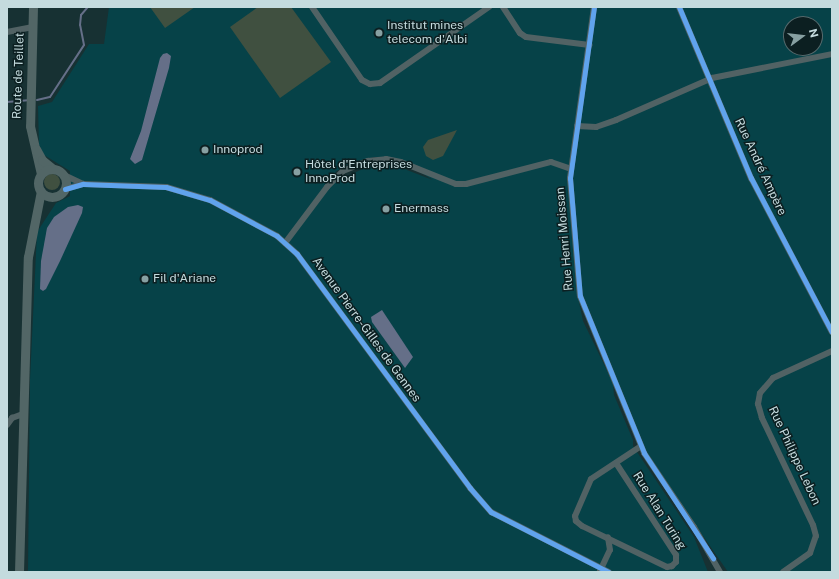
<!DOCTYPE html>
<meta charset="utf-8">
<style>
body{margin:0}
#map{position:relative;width:839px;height:579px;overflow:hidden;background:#173133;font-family:"Public Sans",sans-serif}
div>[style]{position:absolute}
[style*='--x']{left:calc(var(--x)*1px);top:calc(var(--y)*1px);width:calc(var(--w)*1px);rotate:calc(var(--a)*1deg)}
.built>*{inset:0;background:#064248}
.green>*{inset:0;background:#405040}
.round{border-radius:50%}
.water>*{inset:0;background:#656f88}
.stream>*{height:2px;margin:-1px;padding:0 1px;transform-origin:1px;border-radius:1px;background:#656f88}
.street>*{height:6px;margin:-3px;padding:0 3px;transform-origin:3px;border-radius:3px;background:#516264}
.secondary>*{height:9px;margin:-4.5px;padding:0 4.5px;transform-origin:4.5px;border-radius:4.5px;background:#526666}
.secondary>.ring{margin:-4.5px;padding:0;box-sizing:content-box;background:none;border:9px solid #526666;border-radius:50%}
.cycleway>*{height:5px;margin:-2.5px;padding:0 2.5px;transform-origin:2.5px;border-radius:2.5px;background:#60a3ed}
.dots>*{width:11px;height:11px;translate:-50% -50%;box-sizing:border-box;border:2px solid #0c1f21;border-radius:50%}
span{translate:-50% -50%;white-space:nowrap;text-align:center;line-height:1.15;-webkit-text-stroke:3px #0c1f21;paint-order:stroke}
.poi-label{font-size:12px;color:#c4dbde}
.left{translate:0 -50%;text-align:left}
.street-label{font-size:12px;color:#c4dbde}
.frame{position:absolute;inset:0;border:8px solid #c4dbde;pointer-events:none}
.north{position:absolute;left:783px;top:16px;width:40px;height:40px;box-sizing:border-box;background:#0c1f21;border:1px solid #566a6d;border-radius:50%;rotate:75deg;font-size:11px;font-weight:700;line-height:16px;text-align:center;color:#c4dbde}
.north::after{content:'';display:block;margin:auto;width:14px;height:18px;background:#87a0a2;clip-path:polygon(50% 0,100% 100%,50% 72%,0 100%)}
</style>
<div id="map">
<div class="built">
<i style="clip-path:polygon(evenodd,109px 7px,832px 7px,832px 572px,728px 572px,649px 458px,579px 302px,583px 321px,613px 383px,614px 395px,633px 440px,633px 446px,694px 537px,708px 572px,28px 572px,30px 380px,37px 232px,56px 203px,70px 196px,70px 171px,44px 155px,39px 145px,38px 106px,52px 102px,89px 44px,104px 44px,109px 7px,791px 24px,815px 24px,815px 48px,791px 48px,791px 24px,109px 7px,375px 157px,397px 158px,433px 180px,399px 167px,385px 165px,369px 166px,341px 179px,335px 172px,350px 163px,375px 157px)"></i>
</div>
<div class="green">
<i style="clip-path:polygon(150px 7px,195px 7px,165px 28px)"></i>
<i style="clip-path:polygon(258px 7px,291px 7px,331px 62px,280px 98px,230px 27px)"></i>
<i style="clip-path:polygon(457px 130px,443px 156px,433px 160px,426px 156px,423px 147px,428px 140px)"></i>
<i class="round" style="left:44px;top:174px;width:16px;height:16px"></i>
</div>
<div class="water">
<i style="clip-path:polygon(167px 53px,171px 56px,169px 68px,142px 160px,135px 164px,130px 159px,141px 131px,160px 58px,163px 54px)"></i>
<i style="clip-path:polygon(78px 205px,83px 207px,82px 213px,60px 261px,46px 289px,43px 291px,40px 289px,41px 261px,47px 228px,54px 217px,68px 207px)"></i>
<i style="clip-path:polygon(382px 310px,413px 357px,405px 368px,372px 322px,371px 317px)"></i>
</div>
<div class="stream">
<i style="--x:37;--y:100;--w:13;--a:-13"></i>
<i style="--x:50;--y:97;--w:62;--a:-56.8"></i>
<i style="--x:84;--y:45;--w:20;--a:-101"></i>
<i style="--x:80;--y:25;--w:10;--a:-84"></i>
<i style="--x:81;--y:15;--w:11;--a:-49"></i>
<i style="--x:7;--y:102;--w:21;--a:-5"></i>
</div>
<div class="street">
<i style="--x:312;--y:7;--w:88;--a:55.6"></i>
<i style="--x:362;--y:80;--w:9;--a:27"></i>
<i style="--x:370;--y:84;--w:10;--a:-6"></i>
<i style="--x:380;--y:83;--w:133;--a:-34.9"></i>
<i style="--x:503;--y:7;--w:31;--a:57"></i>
<i style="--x:520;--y:33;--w:7;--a:34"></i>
<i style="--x:526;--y:37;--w:64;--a:7.2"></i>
<i style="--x:594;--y:7;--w:173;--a:98"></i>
<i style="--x:570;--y:178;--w:118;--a:85.2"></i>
<i style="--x:580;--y:296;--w:170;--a:67.8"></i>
<i style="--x:644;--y:453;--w:89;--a:56"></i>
<i style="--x:694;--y:527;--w:52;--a:60"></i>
<i style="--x:679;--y:7;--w:186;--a:67.2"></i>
<i style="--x:751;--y:178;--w:174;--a:62.3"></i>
<i style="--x:7;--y:32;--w:25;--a:-11"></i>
<i style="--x:577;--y:126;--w:19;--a:3"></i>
<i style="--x:596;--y:127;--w:21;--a:-19"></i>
<i style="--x:616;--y:120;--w:105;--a:-23.6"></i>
<i style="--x:712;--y:78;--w:122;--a:-11.3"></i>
<i style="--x:64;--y:175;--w:21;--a:25"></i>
<i style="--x:65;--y:189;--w:19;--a:-16"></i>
<i style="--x:83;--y:184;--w:83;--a:2.1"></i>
<i style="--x:166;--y:187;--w:46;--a:16.5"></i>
<i style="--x:210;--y:200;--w:76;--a:28.2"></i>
<i style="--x:277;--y:236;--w:27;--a:42"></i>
<i style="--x:297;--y:254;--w:291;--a:53.5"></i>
<i style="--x:470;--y:488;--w:32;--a:49"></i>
<i style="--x:491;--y:512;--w:132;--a:27"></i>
<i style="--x:285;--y:243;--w:70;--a:-53.1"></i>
<i style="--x:327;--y:187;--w:23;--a:-45"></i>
<i style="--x:343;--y:171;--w:27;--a:-22"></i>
<i style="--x:368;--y:161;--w:18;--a:-6"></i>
<i style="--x:386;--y:159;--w:15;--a:11"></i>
<i style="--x:401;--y:162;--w:59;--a:21.8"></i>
<i style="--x:456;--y:184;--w:10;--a:0"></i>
<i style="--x:466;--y:184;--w:88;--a:-14.5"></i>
<i style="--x:551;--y:162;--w:21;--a:19"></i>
<i style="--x:7;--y:425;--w:9;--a:-54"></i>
<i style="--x:12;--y:418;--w:12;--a:-20"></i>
<i style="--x:616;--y:463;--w:110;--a:56.9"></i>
<i style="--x:676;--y:555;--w:7;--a:90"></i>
<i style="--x:676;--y:562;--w:6;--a:135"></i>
<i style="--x:672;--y:566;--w:5;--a:169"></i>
<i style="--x:667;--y:567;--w:94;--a:-154.2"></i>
<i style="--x:582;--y:526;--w:8;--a:-140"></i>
<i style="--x:576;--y:521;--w:5;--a:-101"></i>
<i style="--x:575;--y:516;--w:40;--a:-66.6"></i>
<i style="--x:591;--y:479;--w:60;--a:-33.4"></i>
<i style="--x:600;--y:571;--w:23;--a:-65"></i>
<i style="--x:610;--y:550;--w:13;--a:-99"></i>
<i style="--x:783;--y:572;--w:33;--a:-35"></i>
<i style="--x:810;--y:553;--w:18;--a:-71"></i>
<i style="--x:816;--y:536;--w:11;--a:-105"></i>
<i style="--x:813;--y:525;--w:119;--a:-115.5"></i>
<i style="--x:762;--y:418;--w:15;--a:-106"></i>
<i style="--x:758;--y:404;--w:11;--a:-80"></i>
<i style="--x:760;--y:393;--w:20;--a:-49"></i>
<i style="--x:773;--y:378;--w:65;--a:-24.6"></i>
</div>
<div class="secondary">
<i style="--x:33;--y:7;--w:119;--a:91.4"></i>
<i style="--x:30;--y:126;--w:49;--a:77.1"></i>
<i style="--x:36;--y:149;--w:13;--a:61"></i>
<i style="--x:42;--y:160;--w:14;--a:39"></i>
<i class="ring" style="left:38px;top:169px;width:19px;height:19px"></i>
<i style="--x:19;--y:572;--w:315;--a:-88.4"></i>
<i style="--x:28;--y:257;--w:67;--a:-78.9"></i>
</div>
<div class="cycleway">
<i style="--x:594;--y:7;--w:173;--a:98"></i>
<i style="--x:570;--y:178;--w:118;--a:85.2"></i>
<i style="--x:580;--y:296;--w:170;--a:67.8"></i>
<i style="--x:644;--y:453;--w:126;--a:56.7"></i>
<i style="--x:679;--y:7;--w:186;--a:67.2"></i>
<i style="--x:751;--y:178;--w:174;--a:62.3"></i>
<i style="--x:65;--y:189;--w:19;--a:-16"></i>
<i style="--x:83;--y:184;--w:83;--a:2.1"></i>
<i style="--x:166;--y:187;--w:46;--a:16.5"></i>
<i style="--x:210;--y:200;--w:76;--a:28.2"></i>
<i style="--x:277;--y:236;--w:27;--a:42"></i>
<i style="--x:297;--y:254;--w:291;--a:53.5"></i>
<i style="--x:470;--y:488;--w:32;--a:49"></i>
<i style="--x:491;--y:512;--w:132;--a:27"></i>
</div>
<div class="dots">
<i style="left:379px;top:33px;background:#87a0a2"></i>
<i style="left:205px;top:150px;background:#87a0a2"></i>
<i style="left:297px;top:172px;background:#87a0a2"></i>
<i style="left:386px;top:209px;background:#87a0a2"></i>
<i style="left:145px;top:279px;background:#87a0a2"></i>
</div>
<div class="poi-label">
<span class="left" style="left:387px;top:33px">Institut mines<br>telecom d'Albi</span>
<span class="left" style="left:213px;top:150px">Innoprod</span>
<span class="left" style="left:305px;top:172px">Hôtel d'Entreprises<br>InnoProd</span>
<span class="left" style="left:394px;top:209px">Enermass</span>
<span class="left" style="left:153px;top:279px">Fil d'Ariane</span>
</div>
<div class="street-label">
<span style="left:19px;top:76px;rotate:-88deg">Route de Teillet</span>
<span style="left:760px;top:167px;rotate:65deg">Rue André Ampère</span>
<span style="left:565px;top:239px;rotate:-95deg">Rue Henri Moissan</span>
<span style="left:366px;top:330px;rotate:54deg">Avenue Pierre-Gilles de Gennes</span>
<span style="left:794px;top:456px;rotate:65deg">Rue Philippe Lebon</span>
<span style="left:659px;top:511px;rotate:58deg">Rue Alan Turing</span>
</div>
<div class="frame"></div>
<div class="north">N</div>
</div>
